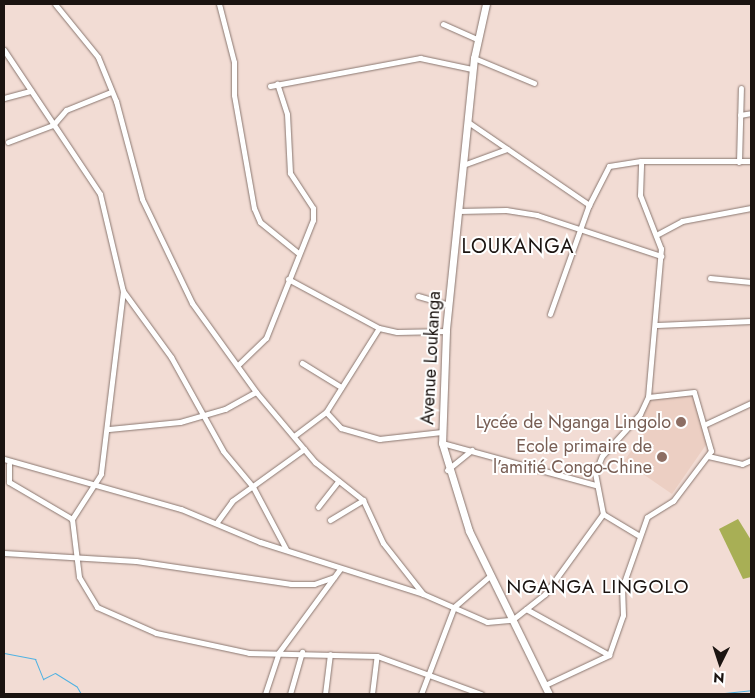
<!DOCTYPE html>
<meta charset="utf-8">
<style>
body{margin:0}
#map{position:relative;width:755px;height:698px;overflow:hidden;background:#f2dcd4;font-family:Jost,sans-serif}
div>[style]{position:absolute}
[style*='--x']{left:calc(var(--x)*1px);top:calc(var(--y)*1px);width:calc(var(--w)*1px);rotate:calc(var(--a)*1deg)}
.built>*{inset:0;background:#eccfc3}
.forest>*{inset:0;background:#a8af55}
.stream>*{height:1px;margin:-0.5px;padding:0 0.5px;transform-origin:0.5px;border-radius:0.5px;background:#50b2e2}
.roads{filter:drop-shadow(0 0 1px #8a7770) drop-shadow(0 0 1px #8a7770)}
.minor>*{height:5px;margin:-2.5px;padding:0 2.5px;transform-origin:2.5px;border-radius:2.5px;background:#fff}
.secondary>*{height:7px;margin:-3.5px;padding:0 3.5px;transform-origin:3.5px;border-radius:3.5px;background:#fff}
.dots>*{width:14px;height:14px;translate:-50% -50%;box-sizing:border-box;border:2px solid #fff;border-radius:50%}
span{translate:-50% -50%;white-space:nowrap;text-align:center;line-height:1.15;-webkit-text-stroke:4px #fff;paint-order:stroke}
.street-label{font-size:18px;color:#1b1411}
.education-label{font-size:18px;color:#785e54}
.right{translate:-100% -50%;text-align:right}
.neighbourhood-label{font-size:19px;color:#1b1411;letter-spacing:1px}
.quarter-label{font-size:20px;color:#1b1411;letter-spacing:1px}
.frame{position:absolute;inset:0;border:5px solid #1b1411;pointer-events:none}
.north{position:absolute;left:695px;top:638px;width:50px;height:50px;-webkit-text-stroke:4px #fff;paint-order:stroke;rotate:184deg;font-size:14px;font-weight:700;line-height:20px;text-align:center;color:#1b1411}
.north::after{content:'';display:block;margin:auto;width:18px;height:22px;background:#1b1411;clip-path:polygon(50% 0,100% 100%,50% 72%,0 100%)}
</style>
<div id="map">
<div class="built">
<i style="clip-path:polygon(683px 392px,696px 395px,710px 439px,672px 494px,624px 461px,648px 427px,637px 417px,648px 397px)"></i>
</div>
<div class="forest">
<i style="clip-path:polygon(738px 519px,751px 540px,751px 577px,743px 579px,719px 529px)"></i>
</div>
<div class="stream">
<i style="--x:4;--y:653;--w:32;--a:11"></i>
<i style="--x:35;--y:659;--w:22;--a:68"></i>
<i style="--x:43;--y:679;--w:13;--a:-27"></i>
<i style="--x:55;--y:673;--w:26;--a:32"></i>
<i style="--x:77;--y:687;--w:8;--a:60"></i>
<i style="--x:715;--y:694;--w:36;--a:-6"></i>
</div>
<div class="roads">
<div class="minor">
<i style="--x:55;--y:4;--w:68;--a:50.9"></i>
<i style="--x:98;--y:57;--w:48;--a:67.8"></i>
<i style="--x:116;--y:101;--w:101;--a:75.1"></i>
<i style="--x:142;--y:199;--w:115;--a:64.3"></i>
<i style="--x:192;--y:303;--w:110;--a:54.3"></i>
<i style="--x:256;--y:392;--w:92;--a:49.9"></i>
<i style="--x:315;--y:462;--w:61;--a:38.4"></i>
<i style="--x:363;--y:500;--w:47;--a:65.1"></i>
<i style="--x:383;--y:543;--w:65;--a:51.9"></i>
<i style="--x:219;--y:4;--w:60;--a:75.5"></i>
<i style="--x:234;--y:62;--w:33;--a:90"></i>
<i style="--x:234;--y:95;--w:115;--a:80"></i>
<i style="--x:254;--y:208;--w:15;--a:67"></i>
<i style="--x:260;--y:222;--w:48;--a:39"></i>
<i style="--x:443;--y:24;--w:37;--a:24"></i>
<i style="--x:4;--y:50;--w:173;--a:56.3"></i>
<i style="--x:100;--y:194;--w:100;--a:76.7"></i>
<i style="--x:123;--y:291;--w:82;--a:54"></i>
<i style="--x:171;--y:357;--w:107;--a:61"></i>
<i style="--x:223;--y:451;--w:47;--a:50.2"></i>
<i style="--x:253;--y:487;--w:70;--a:62"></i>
<i style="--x:474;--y:58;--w:65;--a:22.6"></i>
<i style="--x:270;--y:86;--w:153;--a:-10.6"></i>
<i style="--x:420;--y:58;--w:53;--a:11.9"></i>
<i style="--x:4;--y:98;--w:28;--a:-15"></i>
<i style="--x:740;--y:115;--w:11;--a:-10"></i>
<i style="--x:468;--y:122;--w:147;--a:34.4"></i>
<i style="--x:8;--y:142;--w:48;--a:-20.7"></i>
<i style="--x:53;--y:125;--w:20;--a:-49"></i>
<i style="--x:66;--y:110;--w:48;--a:-21.8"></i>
<i style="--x:739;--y:162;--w:74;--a:-88.5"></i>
<i style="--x:463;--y:165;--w:47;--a:-20"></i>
<i style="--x:459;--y:211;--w:47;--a:-1.2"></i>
<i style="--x:506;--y:210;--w:31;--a:9"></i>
<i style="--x:537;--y:215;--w:131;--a:18.3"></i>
<i style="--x:658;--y:234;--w:27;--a:-28"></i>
<i style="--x:682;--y:221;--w:70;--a:-10.7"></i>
<i style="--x:710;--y:278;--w:41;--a:5.6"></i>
<i style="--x:288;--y:279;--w:103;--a:28.3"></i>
<i style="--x:123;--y:291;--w:184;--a:96.9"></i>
<i style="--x:101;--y:474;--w:54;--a:122.8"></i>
<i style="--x:72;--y:519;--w:58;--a:83.1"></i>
<i style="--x:79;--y:577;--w:35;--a:59"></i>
<i style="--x:97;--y:607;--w:64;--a:23.8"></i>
<i style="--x:156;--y:633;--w:95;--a:12.1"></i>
<i style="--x:249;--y:653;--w:128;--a:1.3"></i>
<i style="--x:377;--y:656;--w:111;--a:20.1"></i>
<i style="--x:418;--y:296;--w:32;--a:16"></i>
<i style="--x:550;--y:314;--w:114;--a:-70.4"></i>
<i style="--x:588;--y:207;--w:46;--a:-62.9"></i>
<i style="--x:609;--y:166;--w:32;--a:-9"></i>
<i style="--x:641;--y:161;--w:110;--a:0"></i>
<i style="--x:657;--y:325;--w:94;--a:-2.4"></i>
<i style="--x:302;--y:363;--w:46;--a:31.6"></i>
<i style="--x:239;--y:364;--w:37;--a:-44"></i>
<i style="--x:266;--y:338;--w:127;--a:-68.3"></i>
<i style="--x:313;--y:220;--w:12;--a:-90"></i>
<i style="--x:313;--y:208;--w:42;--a:-123.3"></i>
<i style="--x:290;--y:173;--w:59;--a:-92.9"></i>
<i style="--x:287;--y:114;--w:32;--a:-108"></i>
<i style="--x:326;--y:412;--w:22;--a:47"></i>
<i style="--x:341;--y:428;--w:40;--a:16"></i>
<i style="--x:379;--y:439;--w:63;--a:-6.3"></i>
<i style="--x:706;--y:424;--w:50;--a:-25"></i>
<i style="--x:109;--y:429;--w:71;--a:-5.6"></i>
<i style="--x:180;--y:422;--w:47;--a:-16.1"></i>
<i style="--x:225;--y:409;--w:35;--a:-29"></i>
<i style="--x:294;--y:436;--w:40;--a:-37"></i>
<i style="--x:326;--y:412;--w:99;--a:-57.8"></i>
<i style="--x:379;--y:328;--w:18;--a:13"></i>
<i style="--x:397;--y:332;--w:49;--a:-1.2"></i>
<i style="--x:442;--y:443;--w:160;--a:15.3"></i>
<i style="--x:708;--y:456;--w:35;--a:13"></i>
<i style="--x:742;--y:464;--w:10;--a:-24"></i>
<i style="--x:4;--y:459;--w:184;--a:15.8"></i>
<i style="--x:181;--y:509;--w:86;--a:22.7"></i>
<i style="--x:260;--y:542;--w:171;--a:17.7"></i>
<i style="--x:423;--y:594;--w:70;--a:23.6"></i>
<i style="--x:487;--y:622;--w:25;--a:-5"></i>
<i style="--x:512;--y:620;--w:42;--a:-38.2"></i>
<i style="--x:545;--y:594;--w:99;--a:-54.1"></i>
<i style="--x:9;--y:464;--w:18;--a:90"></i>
<i style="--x:9;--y:482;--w:73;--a:30.4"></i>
<i style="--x:447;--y:470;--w:32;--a:-39"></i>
<i style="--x:318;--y:507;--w:33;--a:-52"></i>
<i style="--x:330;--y:520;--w:39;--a:-31"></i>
<i style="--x:217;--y:522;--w:26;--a:-54"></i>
<i style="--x:232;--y:501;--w:89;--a:-35.8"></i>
<i style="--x:638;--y:535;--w:41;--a:-149"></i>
<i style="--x:603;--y:514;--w:42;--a:-101"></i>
<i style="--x:595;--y:473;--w:18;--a:-68"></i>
<i style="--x:602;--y:456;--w:57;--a:-47.9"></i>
<i style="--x:640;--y:414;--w:19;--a:-65"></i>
<i style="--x:648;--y:397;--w:149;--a:-85"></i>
<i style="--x:661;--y:249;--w:58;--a:-111.3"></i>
<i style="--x:640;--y:195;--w:34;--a:-88"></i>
<i style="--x:4;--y:553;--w:132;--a:3.5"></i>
<i style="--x:136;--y:561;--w:157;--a:8.4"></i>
<i style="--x:291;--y:584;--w:23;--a:0"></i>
<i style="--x:314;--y:584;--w:21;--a:-19"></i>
<i style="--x:526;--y:609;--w:95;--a:29"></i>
<i style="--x:545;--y:685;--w:71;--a:-25.1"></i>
<i style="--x:609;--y:655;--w:42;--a:-70.7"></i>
<i style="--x:623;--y:615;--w:27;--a:-92"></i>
<i style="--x:622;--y:588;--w:75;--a:-70.6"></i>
<i style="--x:647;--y:517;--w:31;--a:-32"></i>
<i style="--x:673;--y:501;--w:63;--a:-52.8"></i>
<i style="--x:711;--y:451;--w:61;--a:-106.1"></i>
<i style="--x:694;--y:392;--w:46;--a:173.8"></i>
<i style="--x:265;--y:694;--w:44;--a:-71.6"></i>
<i style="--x:279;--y:652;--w:103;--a:-53.7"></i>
<i style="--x:290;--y:694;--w:44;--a:-74.1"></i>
<i style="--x:325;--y:694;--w:40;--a:-82.9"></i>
<i style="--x:372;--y:694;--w:38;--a:-83"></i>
<i style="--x:421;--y:694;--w:93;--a:-69.2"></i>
<i style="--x:454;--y:607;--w:49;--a:-40.9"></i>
</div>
<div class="secondary">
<i style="--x:486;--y:4;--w:55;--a:102.5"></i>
<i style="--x:474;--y:58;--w:274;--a:95.9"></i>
<i style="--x:446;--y:331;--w:112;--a:92"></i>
<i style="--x:442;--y:443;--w:92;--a:72.9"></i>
<i style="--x:469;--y:531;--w:182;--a:63.9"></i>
</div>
</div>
<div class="dots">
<i style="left:681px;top:422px;background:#8d6e63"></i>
<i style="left:662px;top:457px;background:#8d6e63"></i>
</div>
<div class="street-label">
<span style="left:431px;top:358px;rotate:-87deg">Avenue Loukanga</span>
</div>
<div class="education-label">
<span class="right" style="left:671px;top:422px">Lycée de Nganga Lingolo</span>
<span class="right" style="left:652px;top:457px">Ecole primaire de<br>l’amitié Congo-Chine</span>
</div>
<div class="neighbourhood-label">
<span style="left:598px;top:587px">NGANGA LINGOLO</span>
</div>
<div class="quarter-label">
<span style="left:518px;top:246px">LOUKANGA</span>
</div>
<div class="frame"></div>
<div class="north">N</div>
</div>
